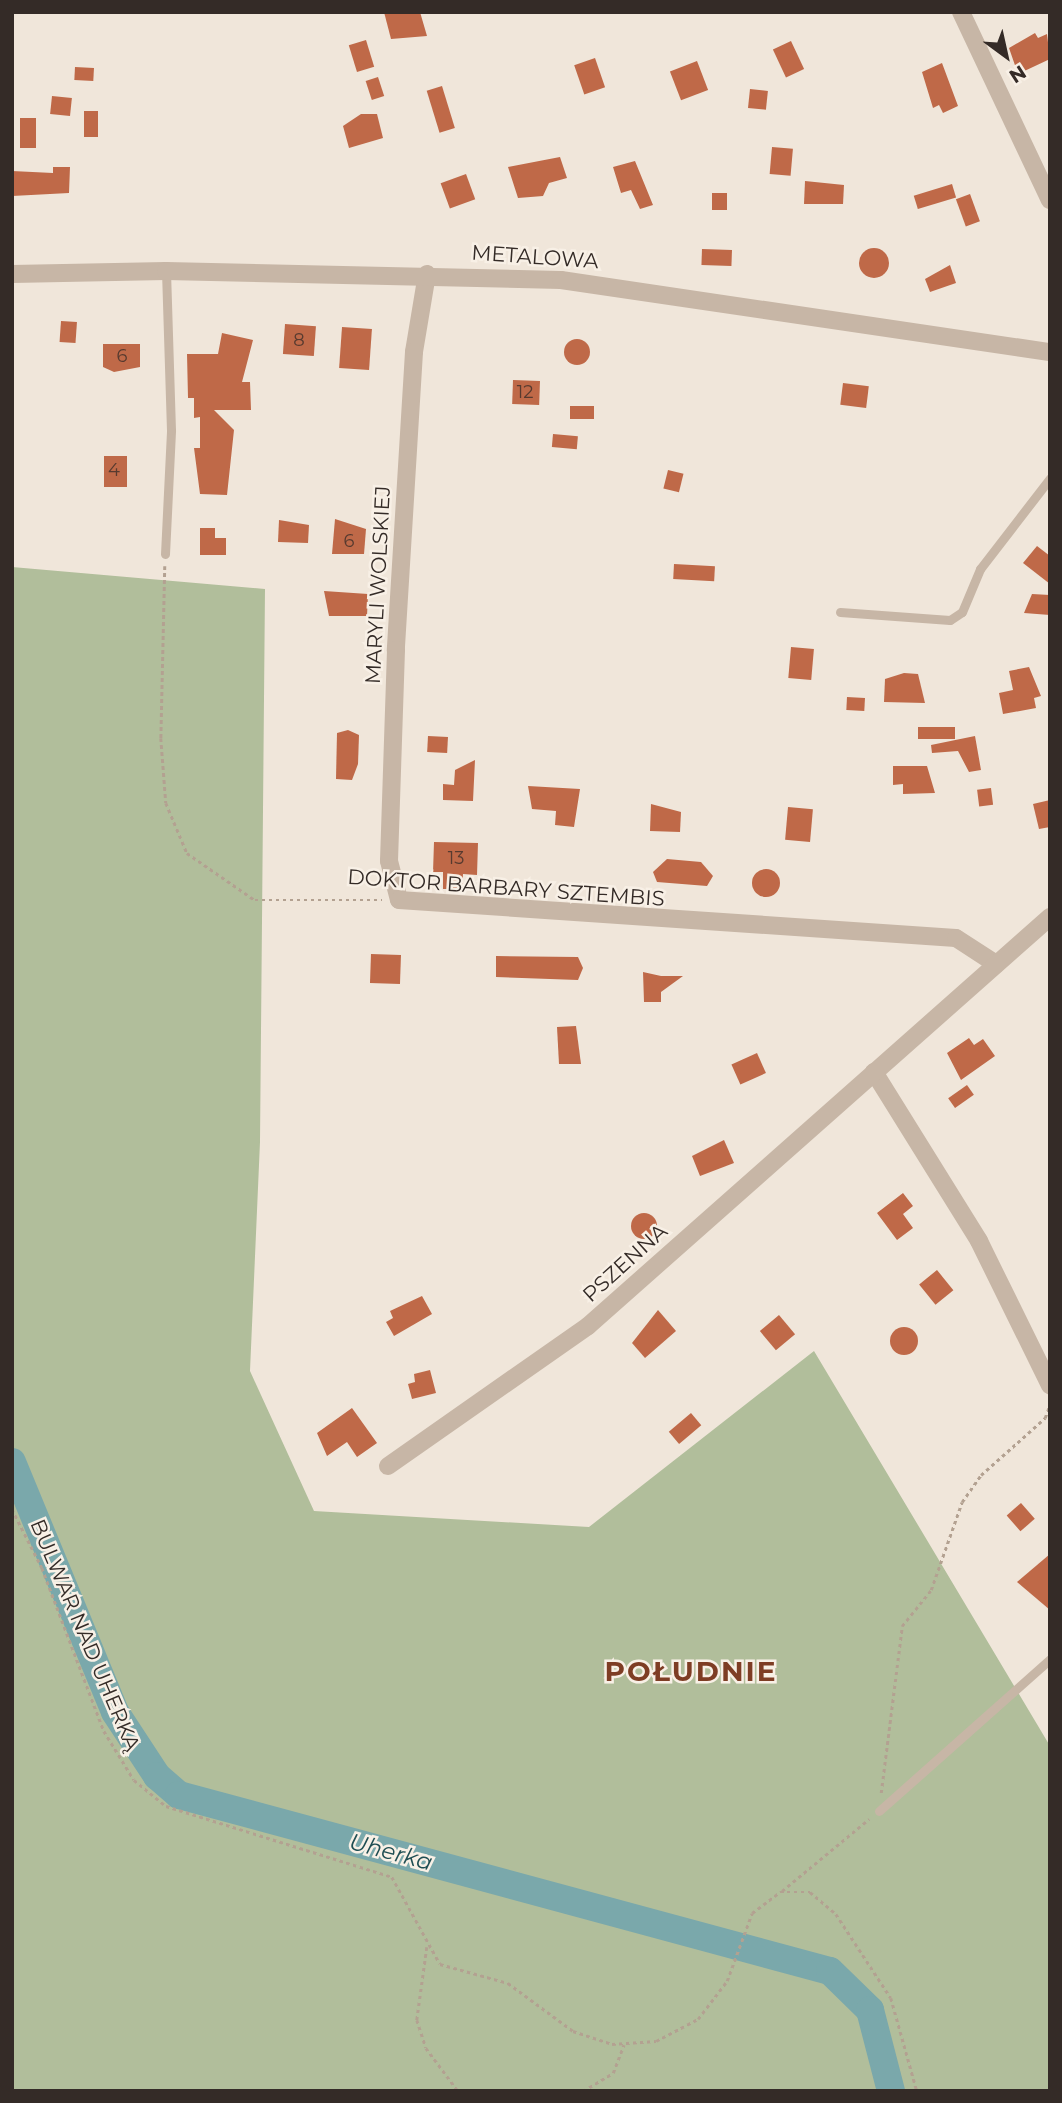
<!DOCTYPE html>
<meta charset="utf-8">
<style>
body{margin:0}
#map{position:relative;width:1062px;height:2103px;overflow:hidden;background:#f0e6da;font-family:Montserrat,sans-serif}
div>[style]{position:absolute}
[style*='--x']{left:calc(var(--x)*1px);top:calc(var(--y)*1px);width:calc(var(--w)*1px);rotate:calc(var(--a)*1deg)}
.green>*{inset:0;background:#b1be9b}
.river>*{height:28px;margin:-14px;padding:0 14px;transform-origin:14px;border-radius:14px;background:#7aa8ab}
.building>*{inset:0;background:#bf6948;transform-origin:0 0}
.round{border-radius:50%}
.path>*{height:2.5px;margin-top:-1.25px;transform-origin:0;background:repeating-linear-gradient(90deg,#b3a191 0 3.5px,transparent 0 7px)}
.service>*{height:9px;margin:-4.5px;padding:0 4.5px;transform-origin:4.5px;border-radius:4.5px;background:#c7b6a6}
.minor>*{height:18px;margin:-9px;padding:0 9px;transform-origin:9px;border-radius:9px;background:#c7b6a6}
.tertiary>*{height:18px;margin:-9px;padding:0 9px;transform-origin:9px;border-radius:9px;background:#c7b6a6}
span{translate:-50% -50%;white-space:nowrap;text-align:center;line-height:1.15;-webkit-text-stroke:5px #f8f0e6;paint-order:stroke}
.number-label{font-size:18px;color:#573a2f}
.number-label span{-webkit-text-stroke-width:0}
.street-label{font-size:21px;color:#342b27}
.water-label{font-size:23px;color:#1f4e53;font-style:italic}
.district-label{font-size:28px;color:#7e3d24;font-weight:700;letter-spacing:2px}
.frame{position:absolute;inset:0;border:14px solid #342b27;pointer-events:none}
.north{position:absolute;left:971px;top:21px;width:70px;height:70px;-webkit-text-stroke:5px #f8f0e6;paint-order:stroke;rotate:147deg;font-size:19px;font-weight:700;line-height:28px;text-align:center;color:#342b27}
.north::after{content:'';display:block;margin:auto;width:24px;height:32px;background:#342b27;clip-path:polygon(50% 0,100% 100%,50% 72%,0 100%)}
</style>
<div id="map">
<div class="green">
<i style="clip-path:polygon(12px 567px,265px 589px,260px 1142px,250px 1371px,314px 1511px,589px 1527px,814px 1351px,1050px 1746px,1050px 2091px,12px 2091px)"></i>
</div>
<div class="river">
<i style="--x:12;--y:1462;--w:270;--a:67.6"></i>
<i style="--x:115;--y:1712;--w:77;--a:56.7"></i>
<i style="--x:157;--y:1776;--w:29;--a:41"></i>
<i style="--x:179;--y:1795;--w:674;--a:15.13"></i>
<i style="--x:830;--y:1971;--w:56;--a:44.3"></i>
<i style="--x:870;--y:2010;--w:84;--a:75.5"></i>
</div>
<div class="building">
<i style="clip-path:polygon(384px 12px,420px 12px,427px 36px,391px 39px)"></i>
<i style="clip-path:polygon(1035px 33px,1038px 38px,1047px 34px,1050px 59px,1018px 74px,1009px 48px)"></i>
<i style="left:366px;top:40px;width:28px;height:18px;rotate:73deg"></i>
<i style="left:791px;top:41px;width:31px;height:20px;rotate:65deg"></i>
<i style="left:595px;top:58px;width:31px;height:22px;rotate:71deg"></i>
<i style="left:697px;top:61px;width:31px;height:29px;rotate:69deg"></i>
<i style="clip-path:polygon(942px 63px,958px 106px,943px 113px,939px 105px,933px 108px,922px 72px)"></i>
<i style="left:75px;top:67px;width:19px;height:13px;rotate:3deg"></i>
<i style="left:378px;top:77px;width:20px;height:13px;rotate:72deg"></i>
<i style="left:442px;top:86px;width:44px;height:16px;rotate:73deg"></i>
<i style="left:750px;top:89px;width:18px;height:19px;rotate:6deg"></i>
<i style="left:52px;top:96px;width:20px;height:18px;rotate:6deg"></i>
<i style="left:84px;top:111px;width:14px;height:26px"></i>
<i style="clip-path:polygon(361px 114px,377px 114px,383px 138px,349px 148px,343px 126px)"></i>
<i style="left:20px;top:118px;width:16px;height:30px"></i>
<i style="left:772px;top:147px;width:21px;height:27px;rotate:5deg"></i>
<i style="clip-path:polygon(560px 157px,567px 178px,549px 183px,543px 196px,518px 198px,508px 167px)"></i>
<i style="clip-path:polygon(635px 161px,653px 205px,640px 209px,631px 190px,621px 193px,613px 167px)"></i>
<i style="clip-path:polygon(53px 167px,70px 167px,69px 193px,12px 196px,12px 171px,53px 173px)"></i>
<i style="left:466px;top:174px;width:27px;height:27px;rotate:70deg"></i>
<i style="clip-path:polygon(805px 181px,844px 185px,843px 204px,804px 204px)"></i>
<i style="left:952px;top:184px;width:14px;height:40px;rotate:73deg"></i>
<i style="left:712px;top:193px;width:15px;height:17px"></i>
<i style="left:970px;top:194px;width:29px;height:15px;rotate:70deg"></i>
<i class="round" style="left:859px;top:248px;width:30px;height:30px"></i>
<i style="left:702px;top:249px;width:30px;height:16px;rotate:2deg"></i>
<i style="clip-path:polygon(950px 265px,956px 283px,930px 292px,925px 279px)"></i>
<i style="left:61px;top:321px;width:16px;height:21px;rotate:4deg"></i>
<i style="left:285px;top:324px;width:31px;height:30px;rotate:4deg"></i>
<i style="left:342px;top:327px;width:30px;height:41px;rotate:4deg"></i>
<i style="clip-path:polygon(222px 333px,253px 340px,242px 382px,250px 382px,251px 410px,214px 410px,234px 430px,227px 495px,200px 494px,194px 448px,200px 448px,200px 417px,194px 418px,194px 398px,188px 398px,187px 354px,218px 354px)"></i>
<i class="round" style="left:564px;top:339px;width:26px;height:26px"></i>
<i style="clip-path:polygon(103px 344px,140px 344px,140px 367px,114px 372px,103px 367px)"></i>
<i style="left:513px;top:380px;width:27px;height:24px;rotate:2deg"></i>
<i style="left:843px;top:383px;width:26px;height:22px;rotate:7deg"></i>
<i style="left:570px;top:406px;width:24px;height:13px"></i>
<i style="left:553px;top:434px;width:25px;height:13px;rotate:5deg"></i>
<i style="left:104px;top:456px;width:23px;height:31px"></i>
<i style="left:668px;top:470px;width:16px;height:19px;rotate:14deg"></i>
<i style="clip-path:polygon(335px 519px,366px 529px,364px 554px,332px 554px)"></i>
<i style="clip-path:polygon(279px 520px,309px 525px,308px 543px,278px 542px)"></i>
<i style="clip-path:polygon(200px 528px,215px 528px,215px 538px,226px 538px,226px 555px,200px 555px)"></i>
<i style="clip-path:polygon(1037px 546px,1050px 556px,1050px 584px,1023px 563px)"></i>
<i style="left:674px;top:564px;width:41px;height:15px;rotate:3deg"></i>
<i style="clip-path:polygon(324px 591px,368px 594px,367px 616px,329px 616px)"></i>
<i style="clip-path:polygon(1032px 594px,1050px 595px,1050px 615px,1024px 613px)"></i>
<i style="left:791px;top:647px;width:23px;height:31px;rotate:5deg"></i>
<i style="clip-path:polygon(1029px 667px,1041px 696px,1034px 698px,1036px 708px,1003px 714px,999px 693px,1013px 690px,1009px 671px)"></i>
<i style="clip-path:polygon(904px 673px,918px 674px,925px 703px,884px 702px,885px 679px)"></i>
<i style="left:847px;top:697px;width:18px;height:13px;rotate:3deg"></i>
<i style="left:955px;top:727px;width:12px;height:37px;rotate:90deg"></i>
<i style="clip-path:polygon(348px 730px,359px 735px,358px 764px,352px 780px,336px 779px,337px 733px)"></i>
<i style="left:428px;top:736px;width:20px;height:16px;rotate:3deg"></i>
<i style="clip-path:polygon(975px 736px,981px 770px,969px 772px,958px 751px,932px 753px,931px 745px)"></i>
<i style="clip-path:polygon(475px 760px,473px 801px,443px 800px,443px 784px,454px 785px,455px 770px)"></i>
<i style="clip-path:polygon(893px 766px,927px 766px,935px 793px,903px 794px,903px 784px,893px 785px)"></i>
<i style="clip-path:polygon(528px 786px,580px 789px,574px 827px,555px 825px,556px 811px,532px 809px)"></i>
<i style="left:991px;top:788px;width:17px;height:14px;rotate:83deg"></i>
<i style="clip-path:polygon(1050px 800px,1050px 827px,1039px 829px,1033px 804px)"></i>
<i style="clip-path:polygon(651px 804px,681px 812px,680px 832px,650px 831px)"></i>
<i style="left:788px;top:807px;width:25px;height:33px;rotate:5deg"></i>
<i style="clip-path:polygon(434px 842px,478px 843px,477px 875px,463px 874px,462px 889px,443px 889px,443px 872px,433px 872px)"></i>
<i style="clip-path:polygon(667px 859px,701px 862px,713px 876px,707px 886px,657px 882px,653px 872px)"></i>
<i class="round" style="left:752px;top:869px;width:28px;height:28px"></i>
<i style="left:371px;top:954px;width:30px;height:29px;rotate:2deg"></i>
<i style="clip-path:polygon(496px 956px,578px 957px,583px 968px,578px 980px,496px 977px)"></i>
<i style="clip-path:polygon(643px 972px,661px 976px,683px 976px,661px 992px,661px 1002px,644px 1002px)"></i>
<i style="clip-path:polygon(576px 1026px,581px 1064px,559px 1064px,557px 1027px)"></i>
<i style="clip-path:polygon(969px 1038px,974px 1045px,983px 1039px,995px 1056px,961px 1080px,947px 1053px)"></i>
<i style="left:757px;top:1053px;width:22px;height:28px;rotate:66deg"></i>
<i style="left:967px;top:1085px;width:12px;height:23px;rotate:55deg"></i>
<i style="clip-path:polygon(724px 1140px,734px 1163px,700px 1176px,692px 1156px)"></i>
<i style="clip-path:polygon(903px 1193px,913px 1206px,903px 1214px,913px 1228px,897px 1240px,877px 1213px)"></i>
<i class="round" style="left:631px;top:1213px;width:26px;height:26px"></i>
<i style="left:937px;top:1270px;width:26px;height:23px;rotate:51deg"></i>
<i style="clip-path:polygon(422px 1296px,432px 1314px,394px 1336px,386px 1322px,393px 1318px,390px 1311px)"></i>
<i style="clip-path:polygon(658px 1310px,676px 1331px,645px 1358px,632px 1343px)"></i>
<i style="left:779px;top:1315px;width:25px;height:25px;rotate:50deg"></i>
<i class="round" style="left:890px;top:1327px;width:28px;height:28px"></i>
<i style="clip-path:polygon(430px 1370px,436px 1393px,412px 1399px,408px 1384px,415px 1382px,414px 1374px)"></i>
<i style="clip-path:polygon(352px 1408px,377px 1443px,357px 1457px,347px 1442px,327px 1456px,317px 1433px)"></i>
<i style="left:691px;top:1413px;width:16px;height:29px;rotate:50deg"></i>
<i style="left:1021px;top:1503px;width:21px;height:19px;rotate:49deg"></i>
<i style="clip-path:polygon(1050px 1554px,1050px 1610px,1017px 1582px)"></i>
</div>
<div class="path">
<i style="--x:165;--y:566;--w:172;--a:91.3"></i>
<i style="--x:161;--y:738;--w:65;--a:85.6"></i>
<i style="--x:166;--y:803;--w:54;--a:67.2"></i>
<i style="--x:187;--y:853;--w:83;--a:34.7"></i>
<i style="--x:255;--y:900;--w:127;--a:0"></i>
<i style="--x:12;--y:1509;--w:66;--a:63"></i>
<i style="--x:42;--y:1568;--w:174;--a:69.2"></i>
<i style="--x:104;--y:1731;--w:57;--a:58.5"></i>
<i style="--x:134;--y:1780;--w:41;--a:39.1"></i>
<i style="--x:166;--y:1806;--w:237;--a:17.4"></i>
<i style="--x:392;--y:1877;--w:99;--a:61.1"></i>
<i style="--x:440;--y:1964;--w:71;--a:15.6"></i>
<i style="--x:508;--y:1983;--w:81;--a:36.4"></i>
<i style="--x:573;--y:2031;--w:41;--a:18.4"></i>
<i style="--x:612;--y:2044;--w:44;--a:-3.9"></i>
<i style="--x:656;--y:2041;--w:47;--a:-27.6"></i>
<i style="--x:698;--y:2019;--w:48;--a:-52.7"></i>
<i style="--x:727;--y:1981;--w:72;--a:-69.8"></i>
<i style="--x:752;--y:1913;--w:35;--a:-37"></i>
<i style="--x:780;--y:1892;--w:30;--a:0"></i>
<i style="--x:810;--y:1892;--w:34;--a:40"></i>
<i style="--x:836;--y:1914;--w:100;--a:56.8"></i>
<i style="--x:891;--y:1998;--w:97;--a:74.4"></i>
<i style="--x:881;--y:1793;--w:168;--a:-82.8"></i>
<i style="--x:902;--y:1626;--w:46;--a:-51.1"></i>
<i style="--x:931;--y:1590;--w:93;--a:-70.6"></i>
<i style="--x:962;--y:1502;--w:33;--a:-55"></i>
<i style="--x:981;--y:1475;--w:86;--a:-41.7"></i>
<i style="--x:1045;--y:1418;--w:15;--a:-70"></i>
<i style="--x:782;--y:1891;--w:113;--a:-39.6"></i>
<i style="--x:427;--y:1947;--w:74;--a:97.8"></i>
<i style="--x:417;--y:2020;--w:29;--a:72"></i>
<i style="--x:426;--y:2048;--w:54;--a:53.3"></i>
<i style="--x:583;--y:2091;--w:35;--a:-31"></i>
<i style="--x:613;--y:2073;--w:30;--a:-69"></i>
</div>
<div class="service">
<i style="--x:165;--y:554;--w:124;--a:-87.2"></i>
<i style="--x:171;--y:430;--w:159;--a:-91.8"></i>
<i style="--x:840;--y:612;--w:110;--a:4.2"></i>
<i style="--x:950;--y:620;--w:14;--a:-34"></i>
<i style="--x:962;--y:612;--w:47;--a:-67.3"></i>
<i style="--x:980;--y:569;--w:115;--a:-52.4"></i>
<i style="--x:879;--y:1811;--w:229;--a:-41.6"></i>
</div>
<div class="minor">
<i style="--x:961;--y:12;--w:208;--a:64.7"></i>
<i style="--x:427;--y:274;--w:79;--a:99.5"></i>
<i style="--x:414;--y:352;--w:299;--a:93.5"></i>
<i style="--x:396;--y:650;--w:211;--a:91.9"></i>
<i style="--x:389;--y:861;--w:40;--a:75.6"></i>
<i style="--x:399;--y:900;--w:558;--a:3.9"></i>
<i style="--x:956;--y:938;--w:48;--a:33"></i>
<i style="--x:874;--y:1072;--w:199;--a:58.1"></i>
<i style="--x:979;--y:1241;--w:161;--a:63.8"></i>
<i style="--x:388;--y:1466;--w:244;--a:-35"></i>
<i style="--x:588;--y:1326;--w:617;--a:-41.52"></i>
</div>
<div class="tertiary">
<i style="--x:12;--y:274;--w:154;--a:-1.1"></i>
<i style="--x:166;--y:271;--w:395;--a:1.3"></i>
<i style="--x:561;--y:280;--w:494;--a:8.4"></i>
</div>
<div class="number-label">
<span style="left:299px;top:340px">8</span>
<span style="left:122px;top:356px">6</span>
<span style="left:525px;top:392px">12</span>
<span style="left:114px;top:470px">4</span>
<span style="left:349px;top:541px">6</span>
<span style="left:456px;top:858px">13</span>
</div>
<div class="street-label">
<span style="left:535px;top:257px;rotate:4deg">METALOWA</span>
<span style="left:378px;top:585px;rotate:-87deg">MARYLI WOLSKIEJ</span>
<span style="left:506px;top:888px;rotate:4deg">DOKTOR BARBARY SZTEMBIS</span>
<span style="left:625px;top:1263px;rotate:-42deg">PSZENNA</span>
<span style="left:85px;top:1635px;rotate:67deg">BULWAR NAD UHERKĄ</span>
</div>
<div class="water-label">
<span style="left:391px;top:1852px;rotate:15deg">Uherka</span>
</div>
<div class="district-label">
<span style="left:691px;top:1671px">POŁUDNIE</span>
</div>
<div class="frame"></div>
<div class="north">N</div>
</div>
